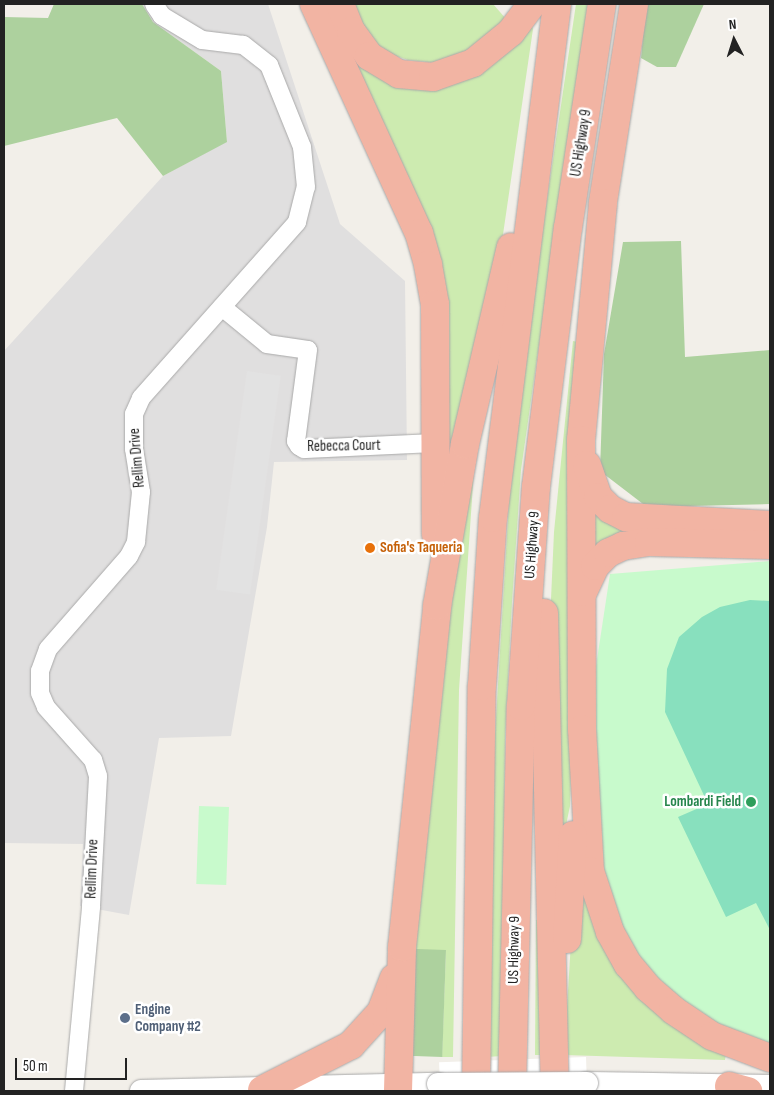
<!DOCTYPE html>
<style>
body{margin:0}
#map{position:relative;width:774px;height:1095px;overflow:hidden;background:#f2efe9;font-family:"Sofia Sans Condensed",sans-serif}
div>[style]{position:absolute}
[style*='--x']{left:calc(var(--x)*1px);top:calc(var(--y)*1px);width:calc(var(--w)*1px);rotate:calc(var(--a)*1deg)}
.residential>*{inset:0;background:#e0dfdf}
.grass>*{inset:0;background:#cdebb0}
.forest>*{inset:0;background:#add19e;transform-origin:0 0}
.park>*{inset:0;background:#c8facc;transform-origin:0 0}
.pitch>*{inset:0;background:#88e0be}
.parking>*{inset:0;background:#e2e2e2;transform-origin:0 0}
.pier>*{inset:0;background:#fff;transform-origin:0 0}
.roads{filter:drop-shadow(0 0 1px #a9a9a9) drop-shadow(0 0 1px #a9a9a9)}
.minor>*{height:18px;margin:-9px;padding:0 9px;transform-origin:9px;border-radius:9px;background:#fff}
.tertiary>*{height:22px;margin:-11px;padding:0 11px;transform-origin:11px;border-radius:11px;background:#fff}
.trunk>*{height:28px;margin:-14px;padding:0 14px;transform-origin:14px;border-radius:14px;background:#f2b4a3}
.bridges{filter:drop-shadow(0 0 1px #a9a9a9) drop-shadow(0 0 1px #a9a9a9)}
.tertiary-bridge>*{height:22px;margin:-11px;padding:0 11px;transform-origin:11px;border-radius:11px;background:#fff}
.dots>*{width:14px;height:14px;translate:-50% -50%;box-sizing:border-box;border:2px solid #fff;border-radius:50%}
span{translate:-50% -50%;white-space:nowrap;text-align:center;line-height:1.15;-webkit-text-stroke:5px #fff;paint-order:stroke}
.street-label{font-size:15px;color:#222}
.food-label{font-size:15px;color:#c56008;font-weight:700}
.left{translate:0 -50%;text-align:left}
.leisure-label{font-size:15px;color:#27864d;font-weight:700}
.right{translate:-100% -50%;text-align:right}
.service-label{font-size:15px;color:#4e5e75;font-weight:700}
.frame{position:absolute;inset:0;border:5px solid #222;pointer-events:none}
.north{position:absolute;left:709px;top:15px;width:50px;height:50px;-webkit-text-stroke:4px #fff;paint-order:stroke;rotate:355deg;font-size:14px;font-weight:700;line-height:20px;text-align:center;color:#222}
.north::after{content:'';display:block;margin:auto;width:18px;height:22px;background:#222;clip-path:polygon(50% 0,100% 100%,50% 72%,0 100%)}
.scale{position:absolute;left:15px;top:1058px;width:112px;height:22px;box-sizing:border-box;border:2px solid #222;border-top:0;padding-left:6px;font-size:15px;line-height:18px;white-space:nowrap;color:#222;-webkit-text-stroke:4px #fff;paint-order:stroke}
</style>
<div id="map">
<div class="residential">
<i style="clip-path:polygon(142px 4px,268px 4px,340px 224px,405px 281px,407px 460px,274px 462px,267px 527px,231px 736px,159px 738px,129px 915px,80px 906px,83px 844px,4px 843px,4px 351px,163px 176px,227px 141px,221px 71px,153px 22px)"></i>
</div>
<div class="grass">
<i style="clip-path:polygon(323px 4px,410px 83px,532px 26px,533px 29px,500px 255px,446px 494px,444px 336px)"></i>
<i style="clip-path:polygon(354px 4px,493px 4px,507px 20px,484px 45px,448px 64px,408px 60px,381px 51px,361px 25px)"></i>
<i style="clip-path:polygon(576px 4px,588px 4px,521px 470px,512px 602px,505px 738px,502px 1056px,486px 1057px,494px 751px,511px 468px,524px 355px)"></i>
<i style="clip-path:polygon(573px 341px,579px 342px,572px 735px,570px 806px,560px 854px,549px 644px,554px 532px)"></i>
<i style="clip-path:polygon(475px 455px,459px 690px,453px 1057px,442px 1057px,446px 950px,411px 951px,453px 553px)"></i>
<i style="clip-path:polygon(593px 503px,659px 528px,593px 550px)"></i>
<i style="clip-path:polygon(576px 862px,726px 1052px,725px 1060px,564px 1055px)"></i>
<i style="clip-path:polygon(536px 920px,545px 920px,546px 1055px,535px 1055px)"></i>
</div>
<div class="forest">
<i style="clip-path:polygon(54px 4px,142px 4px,153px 22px,221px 71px,227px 142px,163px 176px,117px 118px,4px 146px,4px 17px,48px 18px)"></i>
<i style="clip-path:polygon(646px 4px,704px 4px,676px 67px,657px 67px,641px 58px)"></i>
<i style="clip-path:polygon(681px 241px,685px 357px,770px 350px,770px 504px,647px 507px,600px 471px,604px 354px,623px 242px)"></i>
<i style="left:446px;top:950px;width:107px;height:35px;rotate:92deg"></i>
</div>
<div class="park">
<i style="clip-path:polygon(770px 561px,770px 1044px,705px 1019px,668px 992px,625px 941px,601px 870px,593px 686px,610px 574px)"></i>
<i style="left:199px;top:806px;width:30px;height:78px;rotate:2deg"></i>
</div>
<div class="pitch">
<i style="clip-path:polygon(750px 600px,770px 601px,770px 930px,756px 903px,726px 917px,678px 817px,708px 804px,665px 712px,667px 669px,679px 637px,702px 617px,720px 607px)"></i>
</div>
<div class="parking">
<i style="left:247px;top:371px;width:34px;height:221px;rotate:8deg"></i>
</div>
<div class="pier">
<i style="left:586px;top:1057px;width:34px;height:147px;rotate:88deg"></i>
</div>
<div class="roads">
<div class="minor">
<i style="--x:222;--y:307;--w:58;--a:39.4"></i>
<i style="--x:267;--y:344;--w:41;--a:8.3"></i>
<i style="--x:308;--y:350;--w:92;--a:97.5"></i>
<i style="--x:296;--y:441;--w:6;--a:59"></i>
<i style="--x:299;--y:446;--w:6;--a:31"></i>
<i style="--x:304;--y:449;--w:132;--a:-2.6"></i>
<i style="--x:74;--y:1091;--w:186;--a:-84.7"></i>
<i style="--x:91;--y:906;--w:130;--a:-86.9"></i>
<i style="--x:98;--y:776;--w:17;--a:-107"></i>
<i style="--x:93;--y:760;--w:71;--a:-131.6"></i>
<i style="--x:46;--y:707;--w:15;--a:-113"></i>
<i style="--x:40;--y:693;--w:22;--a:-90"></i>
<i style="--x:40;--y:671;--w:23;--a:-70"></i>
<i style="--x:48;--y:649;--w:123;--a:-48.9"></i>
<i style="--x:129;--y:556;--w:16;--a:-63"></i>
<i style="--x:136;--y:542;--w:50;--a:-84.3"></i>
<i style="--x:141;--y:492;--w:44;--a:-99.2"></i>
<i style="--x:134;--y:449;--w:35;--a:-90"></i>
<i style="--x:134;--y:414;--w:17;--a:-66"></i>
<i style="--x:141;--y:398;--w:235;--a:-48.4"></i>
<i style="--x:297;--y:222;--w:36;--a:-76"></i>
<i style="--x:306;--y:187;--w:40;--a:-95.7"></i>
<i style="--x:302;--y:147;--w:88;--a:-111.9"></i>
<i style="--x:269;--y:65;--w:33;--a:-142"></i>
<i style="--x:243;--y:45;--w:41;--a:-173"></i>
<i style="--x:202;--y:40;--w:47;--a:-149"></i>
<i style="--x:162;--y:16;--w:14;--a:-124"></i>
</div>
<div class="tertiary">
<i style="--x:587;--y:1083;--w:183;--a:0.9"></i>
<i style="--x:141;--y:1091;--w:297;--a:-1.4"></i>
</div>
<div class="trunk">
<i style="--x:314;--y:4;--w:252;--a:65.4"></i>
<i style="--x:419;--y:233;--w:33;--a:74"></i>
<i style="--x:428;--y:265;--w:40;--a:80"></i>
<i style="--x:435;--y:304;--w:230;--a:89.8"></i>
<i style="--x:340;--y:4;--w:29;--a:68"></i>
<i style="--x:351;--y:31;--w:31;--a:54"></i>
<i style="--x:369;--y:56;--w:35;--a:31"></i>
<i style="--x:399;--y:74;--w:34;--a:5"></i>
<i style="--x:433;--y:77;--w:42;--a:-19.3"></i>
<i style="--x:473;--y:63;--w:49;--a:-39.2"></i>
<i style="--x:511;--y:32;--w:35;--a:-53"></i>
<i style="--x:634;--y:4;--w:201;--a:98.9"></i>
<i style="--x:603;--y:203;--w:238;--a:95.3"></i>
<i style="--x:581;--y:440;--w:289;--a:89.8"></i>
<i style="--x:582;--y:729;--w:142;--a:86.8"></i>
<i style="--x:590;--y:871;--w:64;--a:71.8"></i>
<i style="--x:610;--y:932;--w:37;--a:61"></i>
<i style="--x:628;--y:964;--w:31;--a:50"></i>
<i style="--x:648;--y:988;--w:33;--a:41"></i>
<i style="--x:673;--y:1010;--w:47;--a:33.7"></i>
<i style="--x:712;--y:1036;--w:62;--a:20.8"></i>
<i style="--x:587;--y:465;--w:34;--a:71"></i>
<i style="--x:598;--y:497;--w:17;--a:45"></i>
<i style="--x:610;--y:509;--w:18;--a:27"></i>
<i style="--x:626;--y:517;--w:144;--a:3.2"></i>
<i style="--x:583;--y:592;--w:29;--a:-65"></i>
<i style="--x:595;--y:566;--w:18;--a:-45"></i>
<i style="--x:608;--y:553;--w:17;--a:-25"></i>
<i style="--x:623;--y:546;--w:26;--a:-9"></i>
<i style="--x:649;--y:542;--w:121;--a:1.4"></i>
<i style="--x:544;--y:613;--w:478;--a:88.7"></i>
<i style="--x:567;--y:939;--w:104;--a:-86.7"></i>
<i style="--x:729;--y:1086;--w:20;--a:15"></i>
<i style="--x:262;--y:1090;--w:100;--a:-26.8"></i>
<i style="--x:351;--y:1045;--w:45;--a:-47.7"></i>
<i style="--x:381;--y:1012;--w:36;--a:-69"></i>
<i style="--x:398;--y:1091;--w:144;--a:-88.4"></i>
<i style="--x:402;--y:947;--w:343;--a:-84.1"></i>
<i style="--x:437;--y:606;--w:164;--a:-80.2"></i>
<i style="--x:465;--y:444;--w:202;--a:-76.9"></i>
<i style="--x:476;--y:1091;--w:405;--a:-89.2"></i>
<i style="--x:482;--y:686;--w:168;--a:-86.3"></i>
<i style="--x:493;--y:518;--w:518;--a:-82.9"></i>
<i style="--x:512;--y:1091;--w:385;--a:-88.7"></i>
<i style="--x:521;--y:706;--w:220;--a:-86.1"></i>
<i style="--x:536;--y:487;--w:261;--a:-83"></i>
<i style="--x:568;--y:228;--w:227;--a:-81.4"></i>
</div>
</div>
<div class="bridges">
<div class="tertiary-bridge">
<i style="--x:438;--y:1084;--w:149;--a:-0.4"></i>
</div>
</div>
<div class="dots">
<i style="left:370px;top:548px;background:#e8710a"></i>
<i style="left:751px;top:802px;background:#2e9e5b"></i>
<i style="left:125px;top:1018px;background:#5c6f8a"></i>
</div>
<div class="street-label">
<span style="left:581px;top:143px;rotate:-81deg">US Highway 9</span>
<span style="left:344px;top:446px;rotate:-1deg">Rebecca Court</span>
<span style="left:137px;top:458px;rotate:-95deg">Rellim Drive</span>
<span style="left:532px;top:545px;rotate:-86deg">US Highway 9</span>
<span style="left:92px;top:869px;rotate:-88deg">Rellim Drive</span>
<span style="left:514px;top:950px;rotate:-89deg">US Highway 9</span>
</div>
<div class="food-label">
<span class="left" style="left:380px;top:548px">Sofia's Taqueria</span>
</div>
<div class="leisure-label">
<span class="right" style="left:741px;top:802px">Lombardi Field</span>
</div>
<div class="service-label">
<span class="left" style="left:135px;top:1018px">Engine<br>Company #2</span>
</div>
<div class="frame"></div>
<div class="north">N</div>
<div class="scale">50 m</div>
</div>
